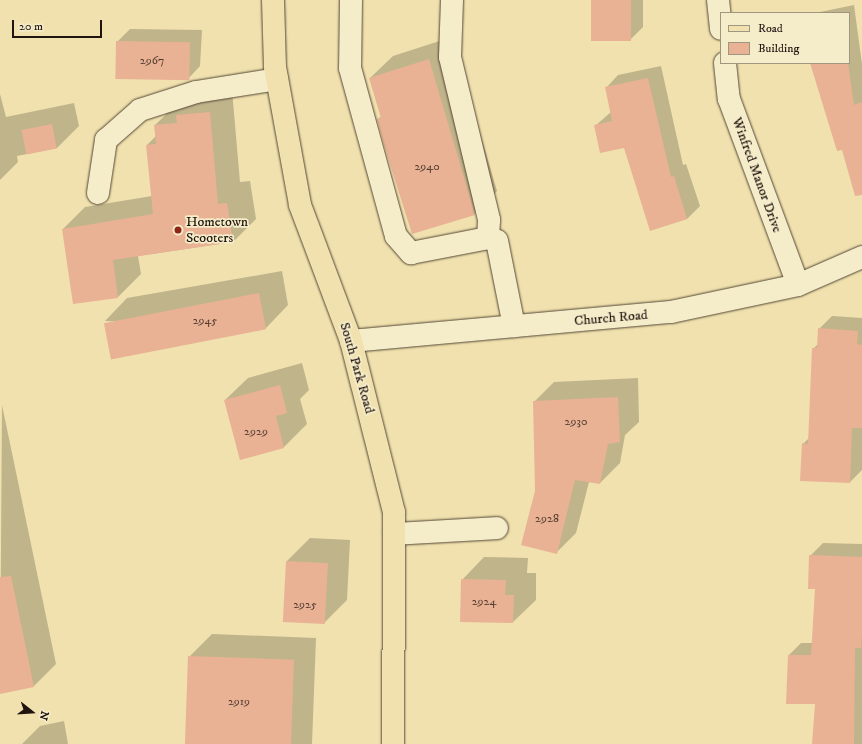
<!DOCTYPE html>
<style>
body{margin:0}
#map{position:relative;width:862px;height:744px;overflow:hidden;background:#f0e1ae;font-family:"IM FELL DW Pica",serif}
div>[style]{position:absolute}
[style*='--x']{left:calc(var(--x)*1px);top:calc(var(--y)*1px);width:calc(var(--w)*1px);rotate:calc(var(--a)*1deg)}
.shadow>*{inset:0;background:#0003}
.building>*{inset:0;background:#eab294;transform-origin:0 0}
.roads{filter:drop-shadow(0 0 1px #534736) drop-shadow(0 0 1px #534736)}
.minor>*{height:22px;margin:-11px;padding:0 11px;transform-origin:11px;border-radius:11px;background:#f5ecca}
.major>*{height:22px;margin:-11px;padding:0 11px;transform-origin:11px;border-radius:11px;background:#f0e1ae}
.dots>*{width:11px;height:11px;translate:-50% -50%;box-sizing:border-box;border:2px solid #f5ecca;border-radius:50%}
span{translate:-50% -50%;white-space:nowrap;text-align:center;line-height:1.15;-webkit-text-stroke:3.5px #f5ecca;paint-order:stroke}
.number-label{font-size:12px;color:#523c30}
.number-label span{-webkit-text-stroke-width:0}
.street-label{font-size:14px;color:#1f140e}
.poi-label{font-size:14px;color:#1f140e}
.left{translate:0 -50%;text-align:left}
.legend{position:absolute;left:720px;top:12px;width:130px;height:52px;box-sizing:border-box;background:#f5ecca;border:1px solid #9f967f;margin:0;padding:5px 7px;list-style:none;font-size:12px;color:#1f140e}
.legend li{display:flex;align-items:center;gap:8px;height:20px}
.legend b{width:20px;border:1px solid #9f967f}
.north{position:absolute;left:12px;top:692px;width:40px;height:40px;-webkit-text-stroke:3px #f5ecca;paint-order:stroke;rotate:107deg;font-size:11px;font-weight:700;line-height:16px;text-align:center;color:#1f140e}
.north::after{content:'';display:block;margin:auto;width:14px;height:18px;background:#1f140e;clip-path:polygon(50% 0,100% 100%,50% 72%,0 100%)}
.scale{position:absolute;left:12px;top:20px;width:90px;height:18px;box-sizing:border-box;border:2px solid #1f140e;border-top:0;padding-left:5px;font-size:12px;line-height:14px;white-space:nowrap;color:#1f140e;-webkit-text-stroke:3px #f5ecca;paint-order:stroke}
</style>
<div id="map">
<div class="shadow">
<i style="clip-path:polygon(592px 0,643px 0,643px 27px,630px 40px)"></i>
<i style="clip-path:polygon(854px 5px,862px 64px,862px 160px,843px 149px,838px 150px,811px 63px,849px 63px,849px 13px,815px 13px)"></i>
<i style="clip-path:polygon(130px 29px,202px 30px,200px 66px,188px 79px,117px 42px)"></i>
<i style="clip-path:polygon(452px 37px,497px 191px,474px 214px,378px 119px,382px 116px,370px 78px,393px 56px)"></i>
<i style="clip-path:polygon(661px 66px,683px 165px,686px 164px,700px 206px,687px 219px,651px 230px,624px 147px,595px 126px,611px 112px,606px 88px,618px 75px)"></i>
<i style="clip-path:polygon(232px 90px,240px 182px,250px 181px,256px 219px,233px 242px,138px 256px,141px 274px,118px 297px,74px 303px,63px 229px,85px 207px,152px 196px,147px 145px,156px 136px,155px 125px,178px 103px)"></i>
<i style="clip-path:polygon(0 94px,6px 117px,74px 103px,79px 126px,57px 148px,17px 156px,18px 162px,0 180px)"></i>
<i style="clip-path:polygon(282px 271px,288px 305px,266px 328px,105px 321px,127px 298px)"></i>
<i style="clip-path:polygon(832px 316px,862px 318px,862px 470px,850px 482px,803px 444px,810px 437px,813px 349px,818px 344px,819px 329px)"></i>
<i style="clip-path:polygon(302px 363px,309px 390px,300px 399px,307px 424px,284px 447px,240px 459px,225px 400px,248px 378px)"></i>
<i style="clip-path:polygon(638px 378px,639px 422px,625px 435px,620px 463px,600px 483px,589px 482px,576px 533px,556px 553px,536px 491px,534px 402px,554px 382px)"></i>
<i style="clip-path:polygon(2px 405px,56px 664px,34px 686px,0 693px)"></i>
<i style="clip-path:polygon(310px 538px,350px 540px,347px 600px,324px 623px,287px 561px)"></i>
<i style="clip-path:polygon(823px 543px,862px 544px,862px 744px,813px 744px,816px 703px,789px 655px,801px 643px,813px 643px,816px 588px,810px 556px)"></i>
<i style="clip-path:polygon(484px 557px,528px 558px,527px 573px,536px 573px,536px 600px,513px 622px,462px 580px)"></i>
<i style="clip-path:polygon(212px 634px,316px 638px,312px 744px,186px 744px,189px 657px)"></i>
<i style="clip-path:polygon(64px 721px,68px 744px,22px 744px,40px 726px)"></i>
</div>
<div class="building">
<i style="left:591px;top:0;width:40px;height:41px"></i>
<i style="left:116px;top:41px;width:74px;height:38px;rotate:1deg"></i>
<i style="clip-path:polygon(429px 59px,475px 215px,412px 234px,384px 145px,377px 119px,381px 118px,369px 78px)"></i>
<i style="clip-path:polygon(810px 63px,848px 63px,854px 105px,862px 102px,862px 195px,855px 196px,842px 150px,837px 151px)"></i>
<i style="clip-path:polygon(648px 78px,671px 177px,674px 176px,687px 219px,650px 231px,624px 148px,600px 153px,594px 125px,612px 121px,605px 87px)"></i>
<i style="clip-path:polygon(210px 112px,218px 204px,227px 203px,233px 242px,113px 260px,118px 298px,73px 304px,62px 229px,153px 214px,146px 145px,156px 144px,154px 125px,177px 123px,176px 115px)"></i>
<i style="left:52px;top:124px;width:25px;height:31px;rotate:79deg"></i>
<i style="left:259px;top:293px;width:37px;height:158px;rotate:79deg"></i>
<i style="clip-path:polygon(818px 328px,858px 331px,857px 344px,862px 345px,862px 428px,852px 428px,850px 483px,800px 481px,802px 443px,808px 444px,812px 348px,817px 348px)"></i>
<i style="clip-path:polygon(280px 385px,287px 413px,276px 416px,284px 448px,240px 460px,224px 400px)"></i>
<i style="clip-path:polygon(618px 397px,620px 442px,608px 444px,600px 484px,575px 480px,557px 554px,521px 545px,535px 491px,533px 401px)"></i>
<i style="clip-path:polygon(809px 555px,862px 557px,862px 632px,861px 648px,855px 648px,854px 744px,812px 744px,815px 704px,786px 704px,788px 655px,811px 655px,815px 589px,808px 589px)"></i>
<i style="left:286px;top:561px;width:42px;height:61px;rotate:3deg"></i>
<i style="clip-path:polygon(11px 576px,34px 687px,0 694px,0 577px)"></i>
<i style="clip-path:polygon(461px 579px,506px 580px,505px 595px,514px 595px,513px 623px,460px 622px)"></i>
<i style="left:188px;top:656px;width:106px;height:88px;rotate:2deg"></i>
</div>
<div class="roads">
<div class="minor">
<i style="--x:351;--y:0;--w:68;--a:90.8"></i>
<i style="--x:350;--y:68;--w:174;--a:74.7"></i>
<i style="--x:396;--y:236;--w:23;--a:49"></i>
<i style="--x:411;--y:253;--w:78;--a:-11"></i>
<i style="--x:488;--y:238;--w:9;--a:18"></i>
<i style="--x:497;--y:241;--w:87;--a:78.7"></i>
<i style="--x:452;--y:0;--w:57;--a:92"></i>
<i style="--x:450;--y:57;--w:168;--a:76.5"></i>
<i style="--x:489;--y:220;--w:18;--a:93"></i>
<i style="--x:718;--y:0;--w:29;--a:84"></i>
<i style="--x:725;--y:63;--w:36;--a:84"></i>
<i style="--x:729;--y:99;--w:198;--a:69.6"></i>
<i style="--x:98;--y:193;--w:54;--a:-81.4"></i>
<i style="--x:106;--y:140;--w:45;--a:-41.4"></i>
<i style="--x:140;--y:110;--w:59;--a:-17.8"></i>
<i style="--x:196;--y:92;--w:82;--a:-9.1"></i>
<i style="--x:351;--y:341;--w:321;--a:-5.2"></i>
<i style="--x:671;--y:312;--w:130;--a:-12"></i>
<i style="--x:798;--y:285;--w:70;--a:-23.6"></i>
<i style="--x:394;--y:534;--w:103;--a:-3.3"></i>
</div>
<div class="major">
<i style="--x:273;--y:0;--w:67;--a:88.3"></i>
<i style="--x:275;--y:67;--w:140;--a:79.7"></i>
<i style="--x:300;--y:205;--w:145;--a:69.4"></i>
<i style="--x:351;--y:341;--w:176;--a:75.9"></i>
<i style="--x:394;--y:512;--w:232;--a:90.2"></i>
</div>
</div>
<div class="dots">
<i style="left:178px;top:230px;background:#8f2418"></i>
</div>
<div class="number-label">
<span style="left:152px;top:61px">2967</span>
<span style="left:427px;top:167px">2940</span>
<span style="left:205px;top:321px">2945</span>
<span style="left:576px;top:422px">2930</span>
<span style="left:256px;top:432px">2929</span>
<span style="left:547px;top:519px">2928</span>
<span style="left:484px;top:602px">2924</span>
<span style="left:305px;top:605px">2925</span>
<span style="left:239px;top:702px">2919</span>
</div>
<div class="street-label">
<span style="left:757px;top:175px;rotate:70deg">Winfred Manor Drive</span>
<span style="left:611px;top:318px;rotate:-5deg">Church Road</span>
<span style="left:357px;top:368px;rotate:74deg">South Park Road</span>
</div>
<div class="poi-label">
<span class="left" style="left:186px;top:230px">Hometown<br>Scooters</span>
</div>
<ul class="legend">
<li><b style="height:5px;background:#f0e1ae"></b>Road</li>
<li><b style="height:11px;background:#eab294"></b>Building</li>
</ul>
<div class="north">N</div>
<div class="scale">20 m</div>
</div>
